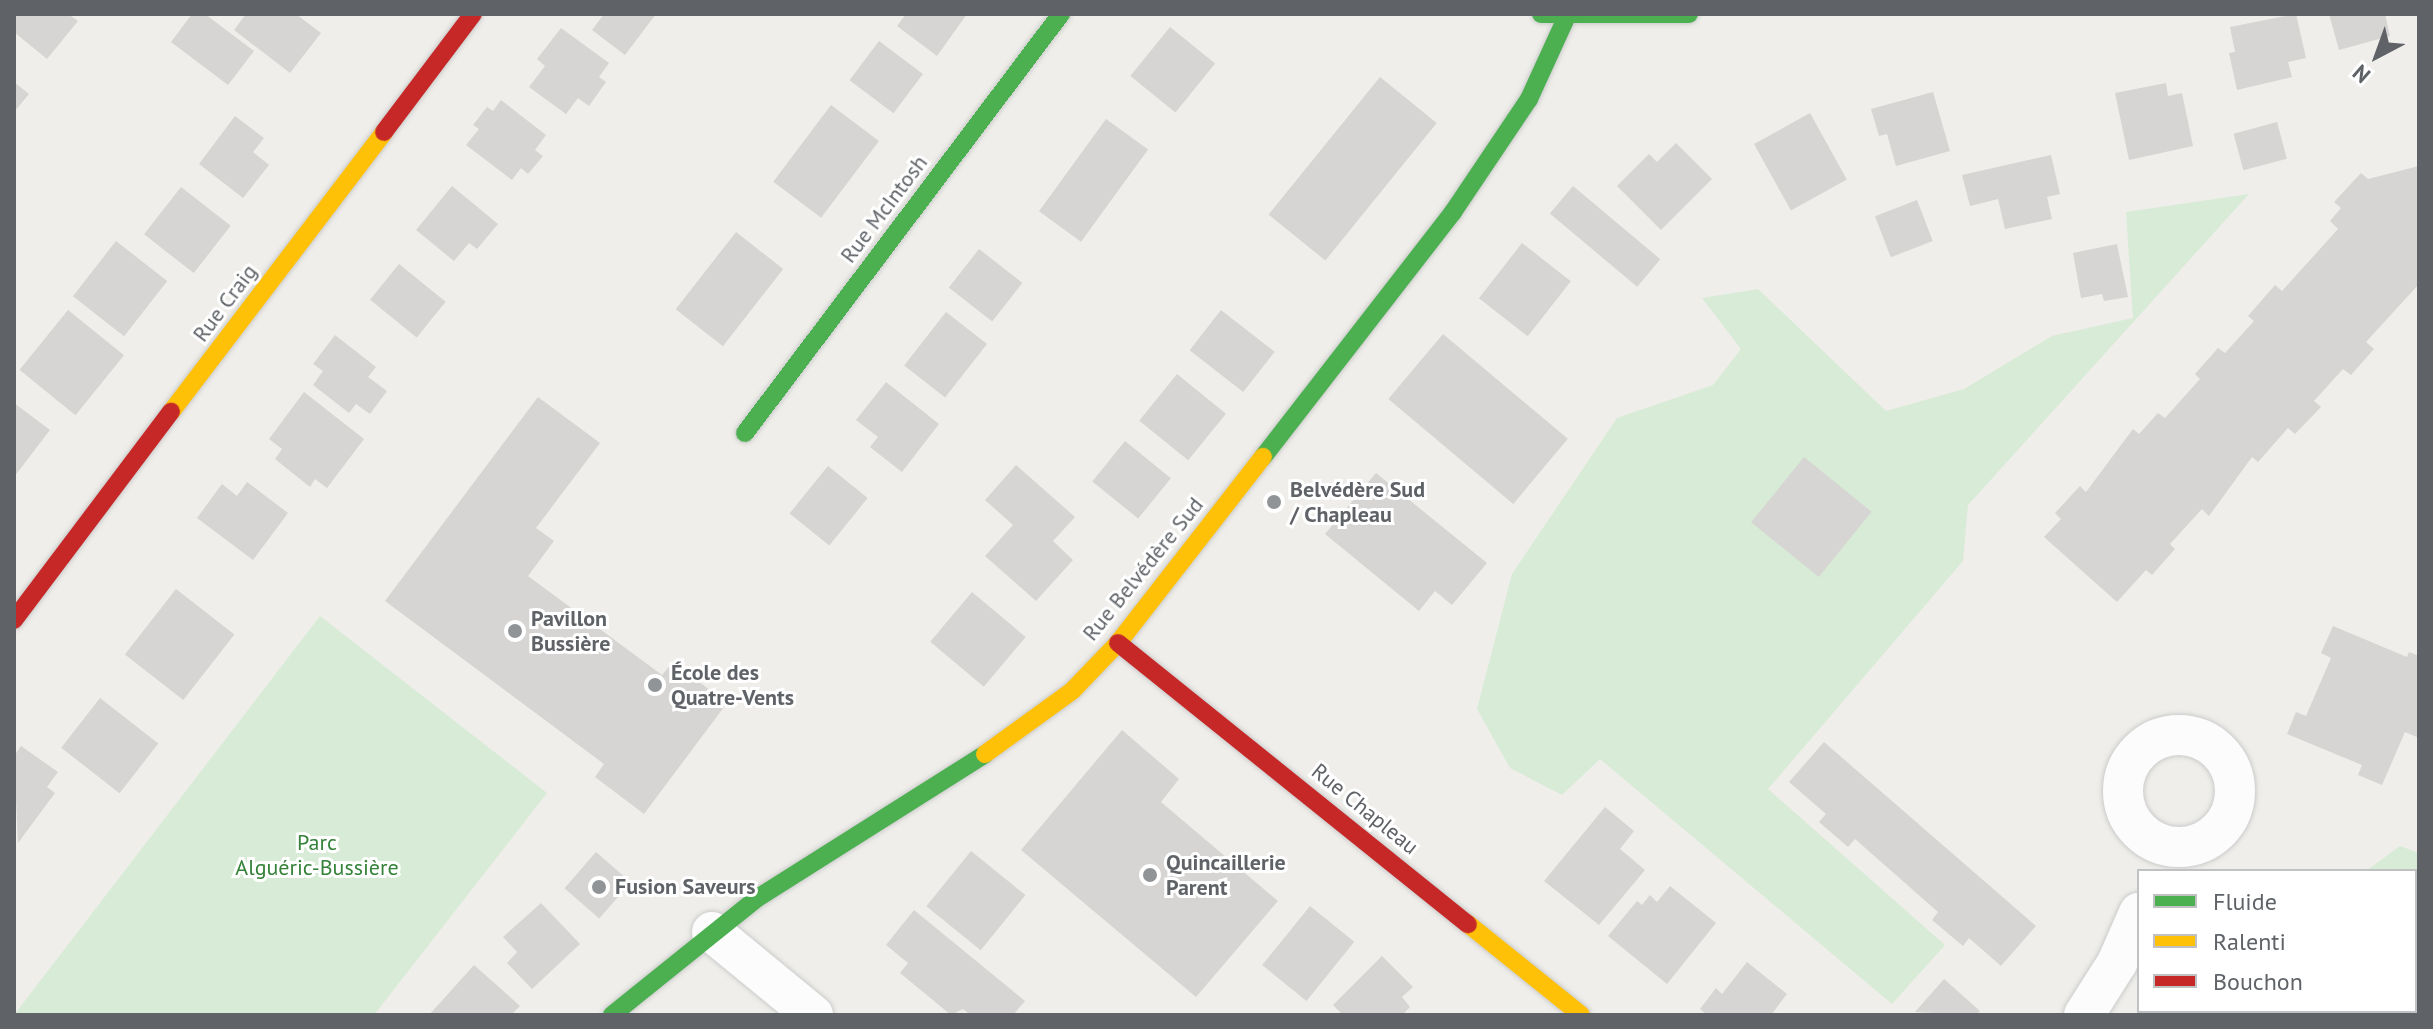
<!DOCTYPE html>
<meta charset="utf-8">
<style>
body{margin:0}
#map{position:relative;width:2433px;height:1029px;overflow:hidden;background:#efeeea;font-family:"PT Sans",sans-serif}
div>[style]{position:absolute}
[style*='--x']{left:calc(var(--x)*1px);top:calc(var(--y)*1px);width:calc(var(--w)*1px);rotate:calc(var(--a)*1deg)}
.green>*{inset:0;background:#d8ebd6}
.building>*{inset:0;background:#d6d5d3;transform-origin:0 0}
.roads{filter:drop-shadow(0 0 2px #cbcccc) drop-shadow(0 0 2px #cbcccc)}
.street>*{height:40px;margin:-20px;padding:0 20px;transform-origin:20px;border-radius:20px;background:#fdfcfc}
.street>.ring{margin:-20px;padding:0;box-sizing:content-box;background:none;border:40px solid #fdfcfc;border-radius:50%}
.fast>*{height:18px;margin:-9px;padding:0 9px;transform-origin:9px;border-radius:9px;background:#4caf50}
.slow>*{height:18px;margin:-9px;padding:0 9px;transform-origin:9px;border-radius:9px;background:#ffc107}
.jam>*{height:18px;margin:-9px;padding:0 9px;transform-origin:9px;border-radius:9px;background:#c62828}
.dots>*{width:22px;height:22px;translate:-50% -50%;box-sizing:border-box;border:4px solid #fff;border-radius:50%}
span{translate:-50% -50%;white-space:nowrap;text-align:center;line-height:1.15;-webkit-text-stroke:6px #fff;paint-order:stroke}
.street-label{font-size:22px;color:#5f6368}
.poi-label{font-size:22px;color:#5f6368;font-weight:700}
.left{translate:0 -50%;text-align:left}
.park-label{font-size:22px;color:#348238}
.frame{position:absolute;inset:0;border:16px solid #5f6368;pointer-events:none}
.legend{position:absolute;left:2137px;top:869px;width:280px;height:144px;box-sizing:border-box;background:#fff;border:2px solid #bfc1c3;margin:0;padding:10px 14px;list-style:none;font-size:24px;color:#5f6368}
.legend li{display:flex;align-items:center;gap:16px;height:40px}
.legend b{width:40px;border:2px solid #bfc1c3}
.north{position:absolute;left:2337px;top:16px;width:80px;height:80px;-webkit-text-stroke:6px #fff;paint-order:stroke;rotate:221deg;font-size:22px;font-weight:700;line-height:32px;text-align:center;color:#5f6368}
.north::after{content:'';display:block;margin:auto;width:28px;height:36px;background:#5f6368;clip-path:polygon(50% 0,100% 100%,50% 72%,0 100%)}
</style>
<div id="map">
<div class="green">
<i style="clip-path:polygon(2249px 194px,1968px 505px,1963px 561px,1768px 789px,1945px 945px,1892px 1004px,1600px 759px,1562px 795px,1510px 768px,1477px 709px,1512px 574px,1617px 418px,1713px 385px,1741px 349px,1702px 298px,1758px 289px,1886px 411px,1964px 389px,2052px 336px,2133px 318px,2126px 212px)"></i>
<i style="clip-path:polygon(320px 616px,547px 793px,374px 1015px,14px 1015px)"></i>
<i style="clip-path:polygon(2400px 846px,2419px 853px,2419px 1015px,2187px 1015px,2415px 1011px,2415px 871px,2366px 871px)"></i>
</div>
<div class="building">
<i style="clip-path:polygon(14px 14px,68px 14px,78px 21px,47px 59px,14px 32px)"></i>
<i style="clip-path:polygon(192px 14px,205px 14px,254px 51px,228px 85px,171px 42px)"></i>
<i style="clip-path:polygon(246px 14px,296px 14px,321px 33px,290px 73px,234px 30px)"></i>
<i style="clip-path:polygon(604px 14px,656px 14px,625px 55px,592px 30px)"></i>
<i style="clip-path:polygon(906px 14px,967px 14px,937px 56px,897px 26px)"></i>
<i style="clip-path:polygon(2296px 14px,2306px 58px,2288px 62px,2292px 77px,2237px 90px,2229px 53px,2235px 52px,2230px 27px)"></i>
<i style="clip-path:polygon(2329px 14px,2385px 14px,2390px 36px,2339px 50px)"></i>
<i style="left:1170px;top:27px;width:58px;height:63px;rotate:39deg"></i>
<i style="clip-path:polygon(561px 28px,609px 63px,599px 77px,606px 82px,589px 106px,578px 98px,566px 114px,529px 87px,545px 66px,537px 59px)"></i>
<i style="left:879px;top:41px;width:55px;height:49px;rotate:37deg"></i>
<i style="left:1380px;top:77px;width:73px;height:177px;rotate:39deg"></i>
<i style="clip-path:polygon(14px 82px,29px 94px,14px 112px)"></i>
<i style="clip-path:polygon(2166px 83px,2168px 96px,2182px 93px,2193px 146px,2129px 160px,2115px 93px)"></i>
<i style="clip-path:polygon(1933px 92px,1950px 151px,1896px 166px,1887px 134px,1879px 136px,1871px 109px)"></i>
<i style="clip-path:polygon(501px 100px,546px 135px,535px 150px,543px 156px,528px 174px,521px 168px,512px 180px,466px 145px,479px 129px,473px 125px,487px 107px,493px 111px)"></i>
<i style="left:831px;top:105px;width:60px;height:96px;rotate:37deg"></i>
<i style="left:1810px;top:113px;width:76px;height:64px;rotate:61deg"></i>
<i style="clip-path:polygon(235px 116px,264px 138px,253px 152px,269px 165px,243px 198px,199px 164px)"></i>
<i style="left:1106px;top:119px;width:52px;height:114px;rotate:36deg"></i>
<i style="left:2277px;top:122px;width:38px;height:45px;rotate:75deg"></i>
<i style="clip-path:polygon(1676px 143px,1712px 179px,1661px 230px,1617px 186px,1649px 154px,1657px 162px)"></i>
<i style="clip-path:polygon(2051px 155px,2060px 194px,2047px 197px,2052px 219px,2005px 229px,1998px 199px,1970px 206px,1962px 175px)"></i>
<i style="clip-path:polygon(2419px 166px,2419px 284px,2366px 342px,2374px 349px,2351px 375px,2343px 369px,2314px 401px,2321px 407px,2295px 434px,2288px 428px,2258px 462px,2252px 457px,2209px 516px,2202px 509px,2170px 544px,2175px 549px,2152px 575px,2146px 570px,2117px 602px,2044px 537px,2061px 519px,2055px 513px,2080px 486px,2086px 492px,2133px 429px,2139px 434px,2158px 413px,2165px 418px,2200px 379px,2195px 374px,2218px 348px,2225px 353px,2254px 321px,2248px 316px,2275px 285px,2282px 291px,2338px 229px,2330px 221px,2341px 208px,2334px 202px,2361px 173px,2368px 179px)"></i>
<i style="clip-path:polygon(452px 186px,498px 224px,477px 249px,469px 243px,454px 261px,416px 230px)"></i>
<i style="left:1573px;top:186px;width:114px;height:36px;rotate:40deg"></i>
<i style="left:181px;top:187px;width:63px;height:60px;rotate:38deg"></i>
<i style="left:1917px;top:200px;width:44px;height:45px;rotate:69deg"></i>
<i style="left:736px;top:232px;width:60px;height:98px;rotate:38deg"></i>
<i style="left:116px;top:241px;width:65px;height:70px;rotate:38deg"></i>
<i style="left:1522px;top:243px;width:62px;height:70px;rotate:38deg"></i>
<i style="clip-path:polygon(2117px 244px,2128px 297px,2104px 301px,2102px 294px,2081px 298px,2073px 253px)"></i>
<i style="left:979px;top:249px;width:55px;height:49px;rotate:38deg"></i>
<i style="left:399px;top:264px;width:60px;height:46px;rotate:39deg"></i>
<i style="left:68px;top:310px;width:72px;height:77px;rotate:39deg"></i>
<i style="left:1221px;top:310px;width:68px;height:51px;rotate:38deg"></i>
<i style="left:946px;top:312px;width:52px;height:68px;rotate:38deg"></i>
<i style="left:1443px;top:334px;width:163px;height:85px;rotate:40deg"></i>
<i style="clip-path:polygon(335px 335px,376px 367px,368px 377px,387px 391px,370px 414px,356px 404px,349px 413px,313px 385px,323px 371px,313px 364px)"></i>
<i style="left:1177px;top:374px;width:63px;height:60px;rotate:39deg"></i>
<i style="clip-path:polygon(886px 382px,939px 424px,902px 472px,870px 447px,878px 437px,856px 420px)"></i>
<i style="clip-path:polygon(304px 392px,364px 439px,327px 488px,315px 479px,310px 487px,275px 459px,282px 449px,269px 439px)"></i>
<i style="clip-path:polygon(538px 397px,600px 443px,536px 528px,554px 541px,528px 576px,662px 675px,673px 662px,727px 703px,644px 814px,595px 777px,604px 764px,385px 601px)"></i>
<i style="clip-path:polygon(14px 403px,50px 430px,14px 477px)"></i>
<i style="left:1125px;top:441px;width:59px;height:52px;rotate:39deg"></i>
<i style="left:1804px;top:457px;width:87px;height:84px;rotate:39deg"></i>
<i style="clip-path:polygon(1016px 465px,1075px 517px,1053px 541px,1073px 560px,1036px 601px,985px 556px,1013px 525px,985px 500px)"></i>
<i style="left:828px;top:466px;width:51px;height:61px;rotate:39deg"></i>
<i style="clip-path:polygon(1376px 473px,1487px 563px,1452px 605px,1435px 591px,1419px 611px,1325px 534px)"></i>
<i style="clip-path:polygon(247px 482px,288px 513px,253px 560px,197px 518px,222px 484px,237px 496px)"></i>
<i style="left:176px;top:589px;width:74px;height:83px;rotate:38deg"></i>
<i style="left:972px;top:592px;width:70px;height:65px;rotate:40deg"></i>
<i style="clip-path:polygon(2333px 626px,2407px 657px,2409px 652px,2419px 656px,2419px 738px,2405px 732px,2382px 785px,2358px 775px,2362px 765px,2287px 734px,2296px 712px,2306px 716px,2331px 658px,2321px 653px)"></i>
<i style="left:100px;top:698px;width:74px;height:63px;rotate:38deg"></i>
<i style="clip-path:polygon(1122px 730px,1179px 779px,1161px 802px,1278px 901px,1196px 997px,1021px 850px)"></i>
<i style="clip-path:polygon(1824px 742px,2036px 926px,2001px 966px,1969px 938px,1963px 946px,1932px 920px,1938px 912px,1855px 839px,1848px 847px,1819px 822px,1826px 814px,1789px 782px)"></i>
<i style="clip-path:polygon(21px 746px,58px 772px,47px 787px,55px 793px,18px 843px,14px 756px)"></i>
<i style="clip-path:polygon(1605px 807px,1634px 831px,1620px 849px,1645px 870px,1599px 925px,1544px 881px)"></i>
<i style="left:971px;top:851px;width:70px;height:71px;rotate:39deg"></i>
<i style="left:596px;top:852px;width:46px;height:48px;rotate:41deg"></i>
<i style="clip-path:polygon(1670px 886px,1716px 923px,1667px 984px,1608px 936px,1637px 901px,1642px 905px,1650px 895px,1657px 902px)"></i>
<i style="clip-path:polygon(541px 903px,580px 944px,532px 989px,507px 963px,517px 952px,503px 937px)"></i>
<i style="left:1310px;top:906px;width:57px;height:76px;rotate:39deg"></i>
<i style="clip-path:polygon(914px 910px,1025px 1001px,1013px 1015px,971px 1015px,963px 1009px,951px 1015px,900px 973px,908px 963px,886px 945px)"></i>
<i style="clip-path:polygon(1382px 956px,1413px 987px,1402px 997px,1410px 1007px,1402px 1015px,1343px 1015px,1333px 1005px)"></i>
<i style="clip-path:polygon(1747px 962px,1787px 994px,1771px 1015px,1707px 1015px,1700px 1009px,1716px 988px,1722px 994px)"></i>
<i style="clip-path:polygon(474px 965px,520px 1006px,511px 1015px,429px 1015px)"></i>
<i style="clip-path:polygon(1944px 979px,1980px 1011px,1976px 1015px,1915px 1012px)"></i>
</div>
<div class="roads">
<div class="street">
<i class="ring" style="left:2123px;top:735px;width:72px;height:72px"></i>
<i style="--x:712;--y:932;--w:131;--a:39.4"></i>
<i style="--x:2084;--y:1015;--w:62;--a:-57.6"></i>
<i style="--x:2117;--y:963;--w:55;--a:-66.3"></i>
</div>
<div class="fast">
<i style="--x:1541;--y:14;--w:148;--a:0"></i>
<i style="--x:745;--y:433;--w:525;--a:-52.98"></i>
<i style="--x:1263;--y:457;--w:310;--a:-52.2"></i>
<i style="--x:1453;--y:212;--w:136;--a:-56.1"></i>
<i style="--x:1529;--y:99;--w:94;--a:-65.4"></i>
<i style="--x:612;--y:1015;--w:189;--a:-38.8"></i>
<i style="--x:759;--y:897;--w:267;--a:-32.3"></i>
</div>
<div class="slow">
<i style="--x:171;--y:412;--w:352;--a:-52.7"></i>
<i style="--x:985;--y:754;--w:107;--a:-35.9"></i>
<i style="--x:1072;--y:691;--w:66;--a:-46.2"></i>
<i style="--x:1118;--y:643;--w:236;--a:-52.1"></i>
<i style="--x:1468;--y:924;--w:145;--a:38.8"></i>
</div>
<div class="jam">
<i style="--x:384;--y:132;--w:148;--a:-53"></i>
<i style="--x:14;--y:620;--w:261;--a:-53"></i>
<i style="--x:1118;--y:643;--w:449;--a:38.8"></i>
</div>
</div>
<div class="dots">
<i style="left:1274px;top:502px;background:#919496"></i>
<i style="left:515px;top:631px;background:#919496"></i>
<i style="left:655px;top:685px;background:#919496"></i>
<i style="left:1150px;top:875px;background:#919496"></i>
<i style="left:599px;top:887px;background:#919496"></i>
</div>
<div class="street-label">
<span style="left:884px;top:209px;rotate:-53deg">Rue McIntosh</span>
<span style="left:225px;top:303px;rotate:-53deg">Rue Craig</span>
<span style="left:1143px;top:569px;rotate:-51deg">Rue Belvédère Sud</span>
<span style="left:1365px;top:809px;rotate:39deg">Rue Chapleau</span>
</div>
<div class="poi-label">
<span class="left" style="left:1290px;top:502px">Belvédère Sud<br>/ Chapleau</span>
<span class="left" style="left:531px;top:631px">Pavillon<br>Bussière</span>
<span class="left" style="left:671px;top:685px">École des<br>Quatre-Vents</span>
<span class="left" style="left:1166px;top:875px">Quincaillerie<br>Parent</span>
<span class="left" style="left:615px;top:887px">Fusion Saveurs</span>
</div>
<div class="park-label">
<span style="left:317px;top:855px">Parc<br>Alguéric-Bussière</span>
</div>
<div class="frame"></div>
<ul class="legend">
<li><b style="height:10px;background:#4caf50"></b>Fluide</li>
<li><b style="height:10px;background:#ffc107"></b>Ralenti</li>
<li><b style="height:10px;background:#c62828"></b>Bouchon</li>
</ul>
<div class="north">N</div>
</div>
